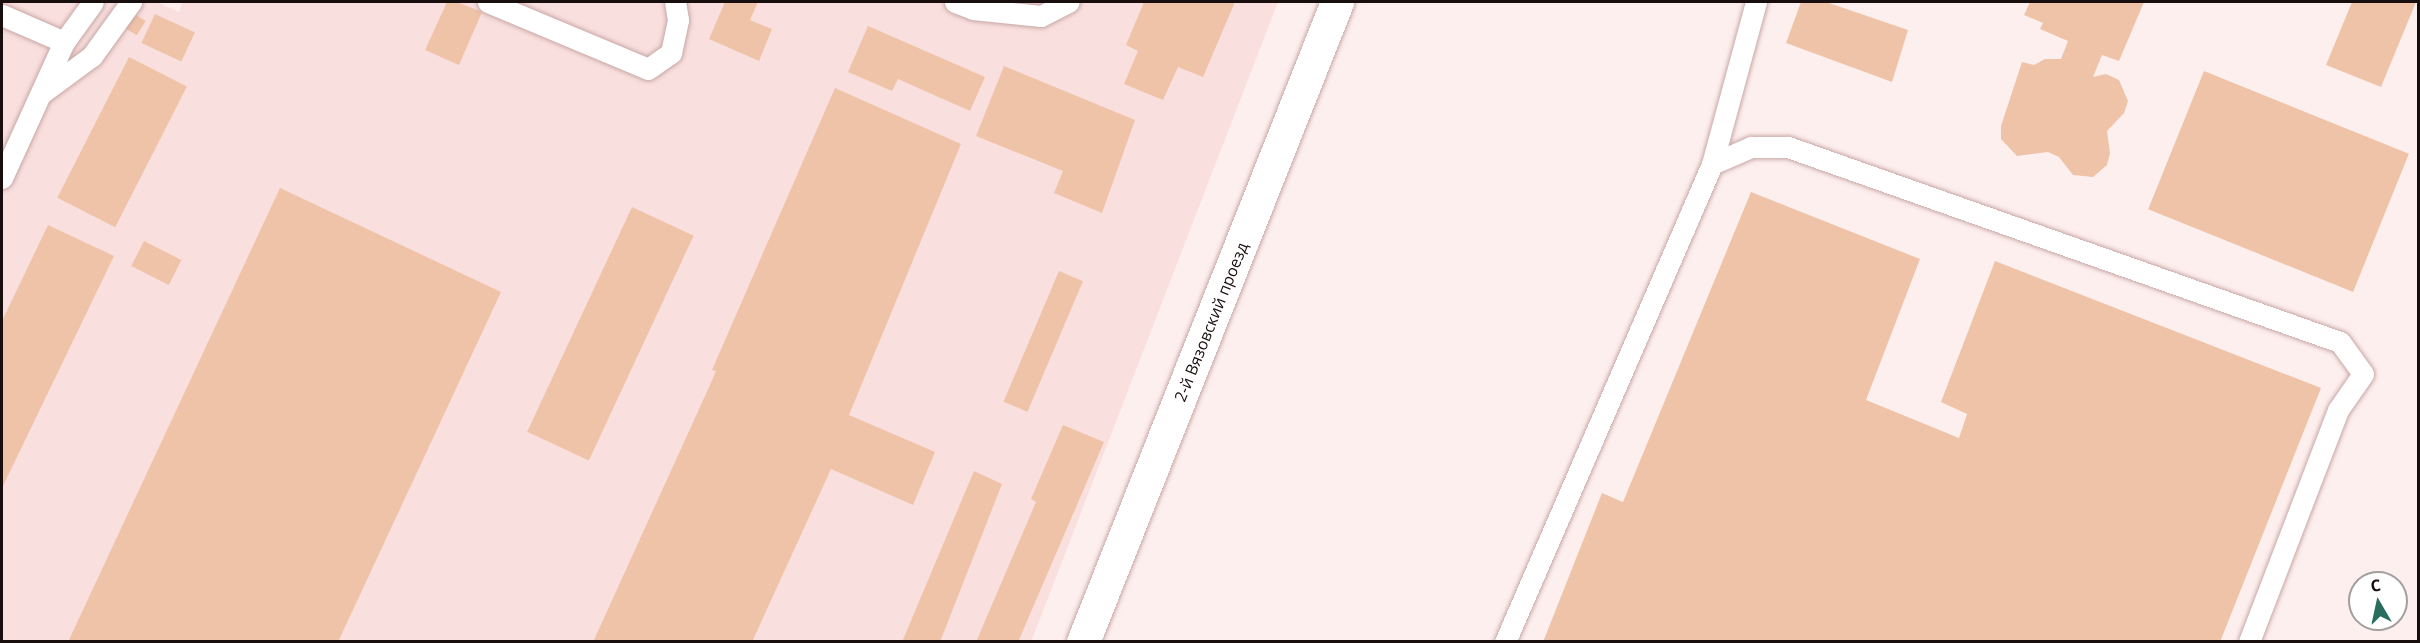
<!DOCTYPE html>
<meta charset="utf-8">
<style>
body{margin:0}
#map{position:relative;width:2420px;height:643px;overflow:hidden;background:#fdefee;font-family:"Open Sans",sans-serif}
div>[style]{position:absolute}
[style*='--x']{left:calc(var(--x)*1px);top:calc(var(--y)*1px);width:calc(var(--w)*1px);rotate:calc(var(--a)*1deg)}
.built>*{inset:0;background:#f9dfde}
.building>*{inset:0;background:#efc3a8;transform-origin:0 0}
.roads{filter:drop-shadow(0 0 2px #c7a7a5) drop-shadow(0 0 2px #c7a7a5)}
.lane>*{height:21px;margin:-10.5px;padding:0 10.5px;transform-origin:10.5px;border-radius:10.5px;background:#fff}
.street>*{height:33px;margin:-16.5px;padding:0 16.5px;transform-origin:16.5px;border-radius:16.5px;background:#fff}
span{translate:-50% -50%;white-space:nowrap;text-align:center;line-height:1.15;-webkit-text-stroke:6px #fff;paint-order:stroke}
.street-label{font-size:16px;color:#190e0e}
.frame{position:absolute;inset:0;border:3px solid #190e0e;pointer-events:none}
.north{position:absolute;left:2348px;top:571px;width:60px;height:60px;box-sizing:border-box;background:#fff;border:2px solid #a39f9f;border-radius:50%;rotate:351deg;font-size:16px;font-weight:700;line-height:24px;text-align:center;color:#190e0e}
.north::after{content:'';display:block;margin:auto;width:21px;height:27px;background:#296d5f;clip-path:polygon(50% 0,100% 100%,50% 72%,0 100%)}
</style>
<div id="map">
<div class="built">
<i style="clip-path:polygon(2px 2px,157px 2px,179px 12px,182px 2px,1278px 2px,1031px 642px,2px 641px)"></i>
</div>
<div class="building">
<i style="clip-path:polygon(447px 2px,457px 2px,482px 12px,459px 65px,425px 50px)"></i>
<i style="clip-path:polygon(725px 2px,758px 2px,750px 20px,772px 29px,759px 61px,709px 39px)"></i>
<i style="clip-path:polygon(1144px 2px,1235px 2px,1203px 77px,1178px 67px,1163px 100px,1124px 84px,1138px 51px,1126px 45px)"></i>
<i style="clip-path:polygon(1801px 2px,1826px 2px,1908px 30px,1892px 82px,1786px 43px)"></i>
<i style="clip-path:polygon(2030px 2px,2144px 2px,2119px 61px,2102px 55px,2093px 77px,2106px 74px,2119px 80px,2128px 101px,2124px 113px,2107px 131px,2110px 153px,2107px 165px,2093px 177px,2073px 175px,2059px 157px,2048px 152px,2017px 156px,2001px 139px,2001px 126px,2022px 62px,2034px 65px,2045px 59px,2061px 59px,2068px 41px,2040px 29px,2043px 23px,2024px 15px)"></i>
<i style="clip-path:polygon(2352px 2px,2416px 2px,2381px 87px,2326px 65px)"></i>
<i style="left:133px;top:13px;width:15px;height:17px;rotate:32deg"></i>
<i style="left:155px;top:14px;width:44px;height:32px;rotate:25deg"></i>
<i style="clip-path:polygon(868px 26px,985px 77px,970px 111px,898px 79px,892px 91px,848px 72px)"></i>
<i style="left:129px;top:57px;width:65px;height:158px;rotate:27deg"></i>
<i style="clip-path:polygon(1004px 66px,1135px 120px,1102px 213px,1054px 193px,1063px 171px,976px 136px)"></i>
<i style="left:2204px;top:71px;width:221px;height:149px;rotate:22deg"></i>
<i style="clip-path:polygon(835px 88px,961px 144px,849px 415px,935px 452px,913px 505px,831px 469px,752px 642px,593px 642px,710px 385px,716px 371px,712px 370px)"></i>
<i style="clip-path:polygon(280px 188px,501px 292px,338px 642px,68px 642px)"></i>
<i style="clip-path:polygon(1751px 192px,1920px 259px,1866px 400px,1959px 438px,1967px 414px,1941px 402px,1995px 261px,2321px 388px,2220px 642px,1543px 642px,1602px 493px,1623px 502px)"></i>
<i style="left:632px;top:207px;width:68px;height:248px;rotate:25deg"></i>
<i style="clip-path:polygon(48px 225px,114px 256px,2px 488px,2px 321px)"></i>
<i style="left:144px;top:241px;width:42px;height:28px;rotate:27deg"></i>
<i style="left:1059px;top:271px;width:26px;height:142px;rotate:23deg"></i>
<i style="clip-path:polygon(1063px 425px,1104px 442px,1018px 642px,976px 642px,1036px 502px,1031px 499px)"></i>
<i style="clip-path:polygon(974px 471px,1002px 484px,940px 642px,902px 642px)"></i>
</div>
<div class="roads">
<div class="lane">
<i style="--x:488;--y:2;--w:173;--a:22.7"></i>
<i style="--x:648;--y:69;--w:28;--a:-35"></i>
<i style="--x:671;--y:53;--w:34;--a:-78"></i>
<i style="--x:678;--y:20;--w:18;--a:-99"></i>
<i style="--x:955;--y:2;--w:19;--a:21"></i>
<i style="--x:973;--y:9;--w:68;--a:5.9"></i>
<i style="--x:1041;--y:16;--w:31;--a:-27"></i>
<i style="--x:2;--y:15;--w:68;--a:23.5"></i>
<i style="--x:43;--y:92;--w:61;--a:-36.3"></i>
<i style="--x:92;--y:56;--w:67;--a:-54.2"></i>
<i style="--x:1712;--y:164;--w:168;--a:-74.8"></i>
<i style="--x:2;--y:178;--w:149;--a:-65.5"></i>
<i style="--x:64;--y:42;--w:49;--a:-54.1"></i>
<i style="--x:1505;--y:642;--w:521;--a:-66.58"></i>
<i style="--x:1712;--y:164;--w:43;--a:-23.6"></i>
<i style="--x:1751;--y:147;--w:37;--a:0"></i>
<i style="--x:1788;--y:147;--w:585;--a:19.46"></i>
<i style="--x:2340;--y:342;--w:39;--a:54"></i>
<i style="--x:2363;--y:374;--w:44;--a:124.8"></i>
<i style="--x:2338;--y:410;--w:248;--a:111"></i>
</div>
<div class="street">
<i style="--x:1083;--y:642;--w:689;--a:-68.35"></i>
</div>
</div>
<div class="street-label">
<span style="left:1211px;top:322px;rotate:-68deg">2-й Вязовский проезд</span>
</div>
<div class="frame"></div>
<div class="north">С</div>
</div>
